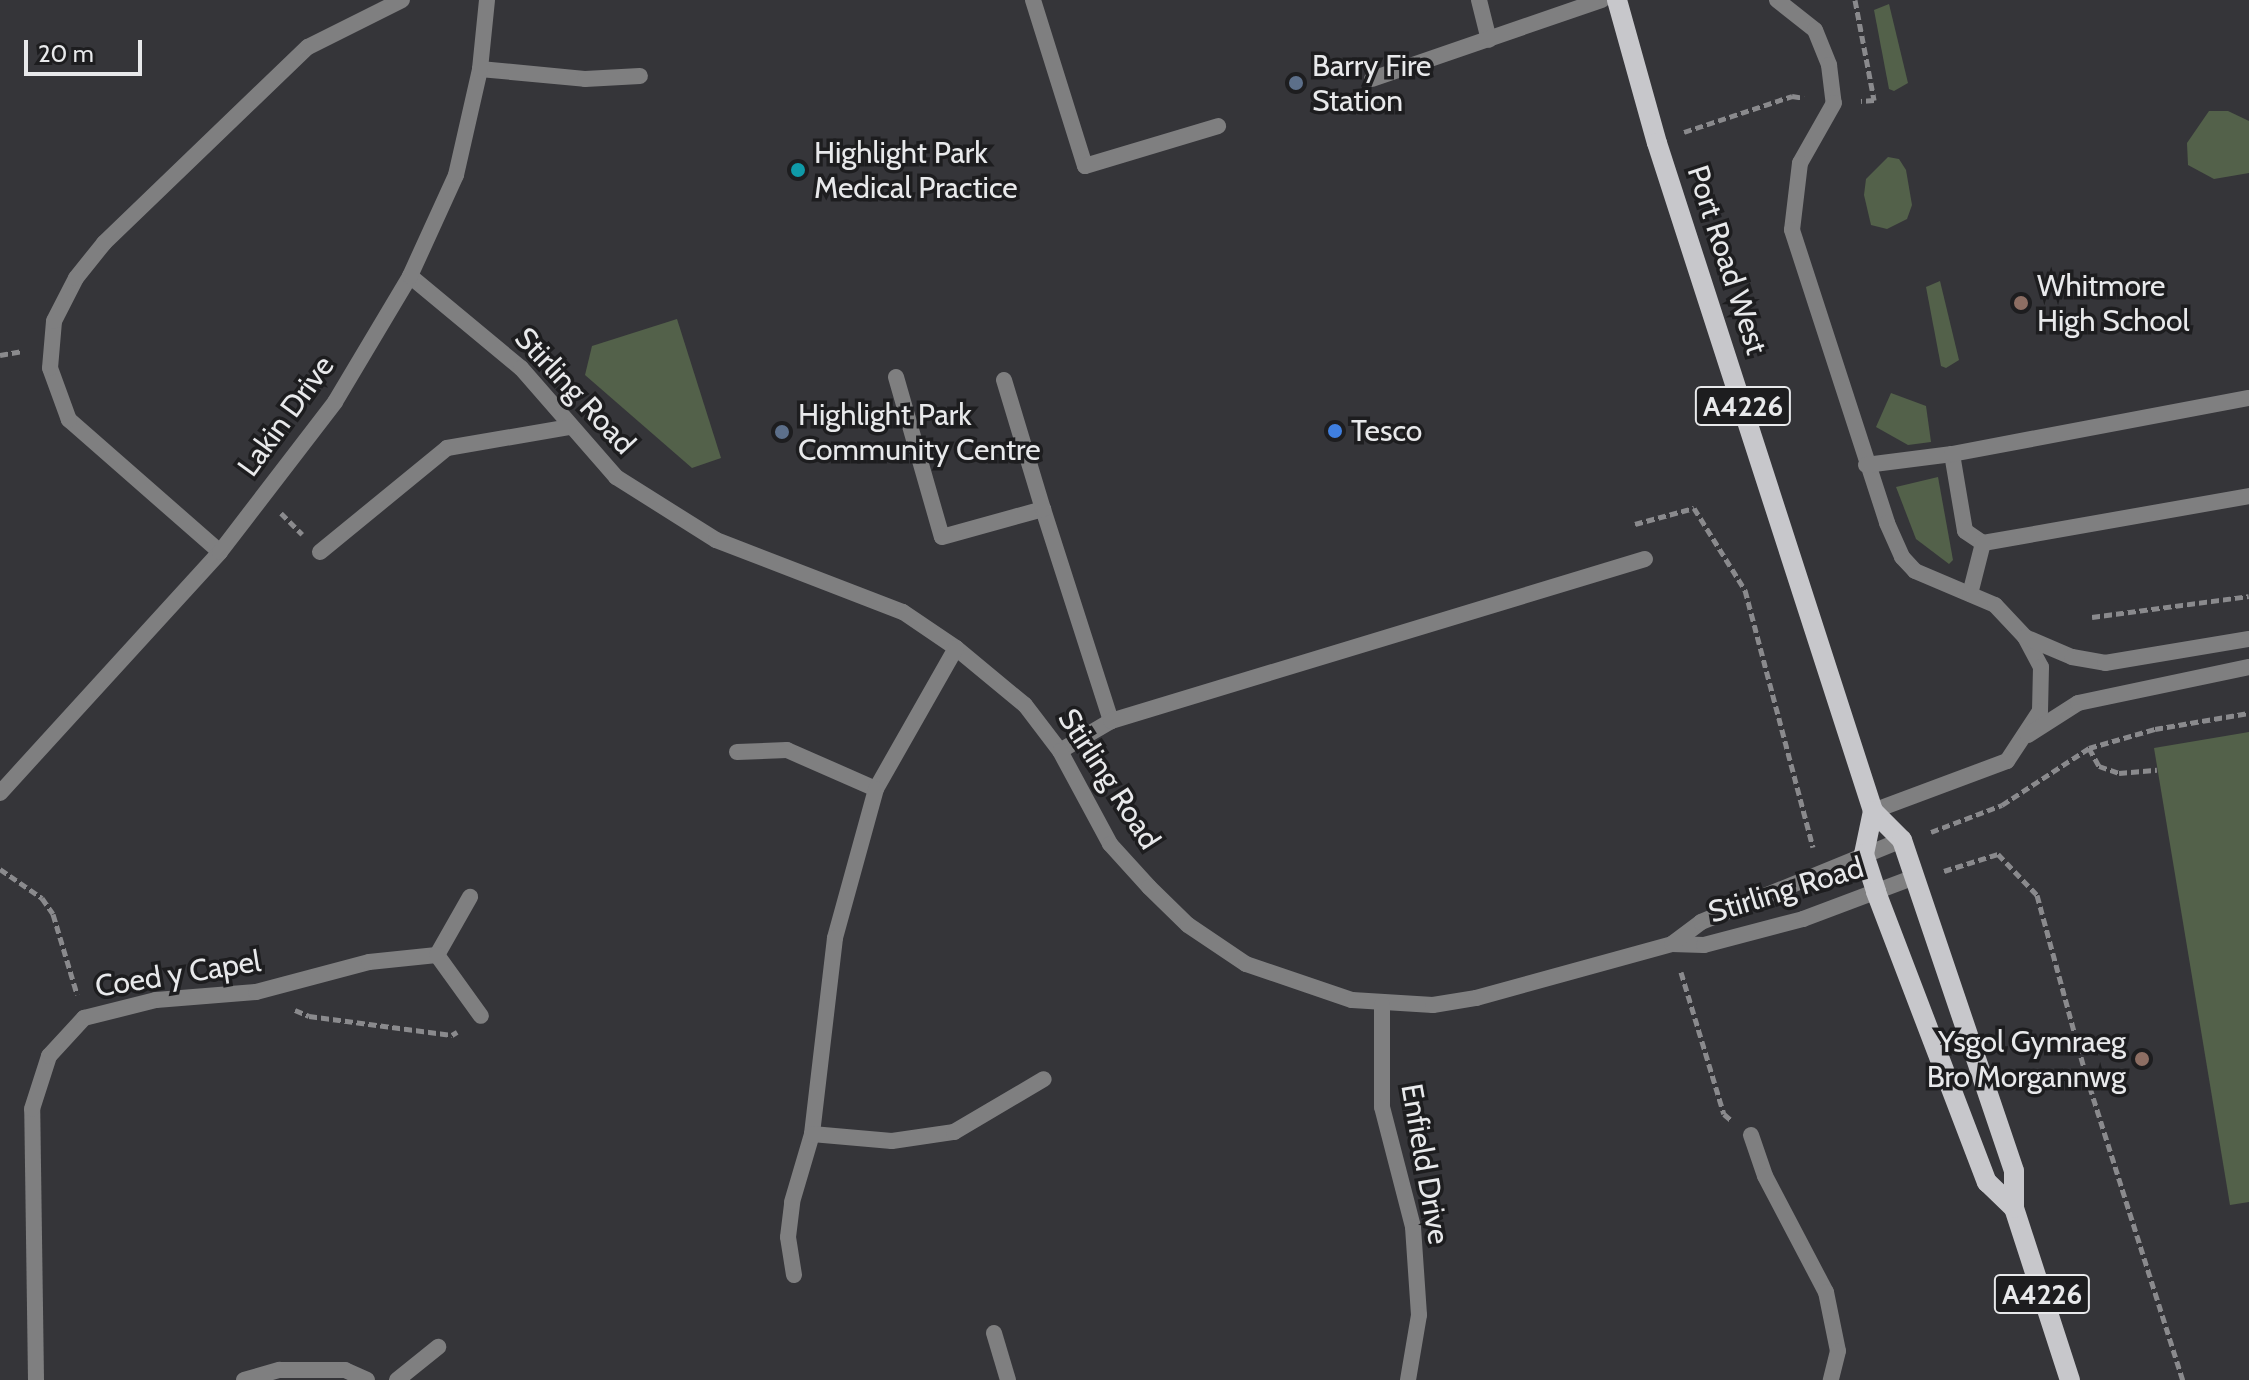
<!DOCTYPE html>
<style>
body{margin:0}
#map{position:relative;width:2249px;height:1380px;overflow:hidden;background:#353539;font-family:Cabin,sans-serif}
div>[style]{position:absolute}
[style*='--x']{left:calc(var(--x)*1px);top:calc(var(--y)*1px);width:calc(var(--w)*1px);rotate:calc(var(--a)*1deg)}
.green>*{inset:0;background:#53614a}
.path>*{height:5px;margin-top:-2.5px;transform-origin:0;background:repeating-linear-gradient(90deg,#8a8a8d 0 8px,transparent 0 12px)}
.service>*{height:16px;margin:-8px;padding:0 8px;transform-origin:8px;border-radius:8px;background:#7f7f80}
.minor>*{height:16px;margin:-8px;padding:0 8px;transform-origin:8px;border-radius:8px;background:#7f7f80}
.primary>*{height:20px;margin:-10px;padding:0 10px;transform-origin:10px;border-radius:10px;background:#c7c7cb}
.dots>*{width:22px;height:22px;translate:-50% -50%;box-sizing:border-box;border:4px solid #1d1d1f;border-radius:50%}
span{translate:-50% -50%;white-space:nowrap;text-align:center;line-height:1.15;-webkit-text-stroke:7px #1d1d1f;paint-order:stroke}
.shield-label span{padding:2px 6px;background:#1d1d1f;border:2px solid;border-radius:6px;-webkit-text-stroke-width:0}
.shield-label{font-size:28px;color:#e8e9eb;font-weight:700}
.poi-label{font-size:30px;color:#e8e9eb}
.left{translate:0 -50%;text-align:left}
.right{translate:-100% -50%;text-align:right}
.street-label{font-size:30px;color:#e8e9eb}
.scale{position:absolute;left:24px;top:40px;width:118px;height:36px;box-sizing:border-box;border:4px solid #e8e9eb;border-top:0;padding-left:10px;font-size:24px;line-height:28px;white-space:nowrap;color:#e8e9eb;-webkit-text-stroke:6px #1d1d1f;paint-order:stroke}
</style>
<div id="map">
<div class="green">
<i style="clip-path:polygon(1889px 4px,1908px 83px,1894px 91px,1889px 89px,1874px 10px)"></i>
<i style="clip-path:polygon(2209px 111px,2228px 111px,2249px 121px,2249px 173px,2214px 179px,2188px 165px,2187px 143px)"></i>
<i style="clip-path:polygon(1888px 157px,1899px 159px,1906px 170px,1912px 205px,1907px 219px,1887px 229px,1871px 225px,1864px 195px,1866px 179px)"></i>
<i style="clip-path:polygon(1940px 281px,1959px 360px,1946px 368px,1941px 366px,1926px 287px)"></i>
<i style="clip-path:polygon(677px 319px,721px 458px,692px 468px,585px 375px,592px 346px)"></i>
<i style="clip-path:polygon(1891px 393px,1926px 406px,1931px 442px,1908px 445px,1876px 427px)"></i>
<i style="clip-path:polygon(1938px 477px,1953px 560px,1949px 564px,1916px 539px,1896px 487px)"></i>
<i style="clip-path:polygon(2249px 732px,2249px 1202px,2230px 1205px,2154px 748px)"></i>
</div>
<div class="path">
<i style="--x:1855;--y:0;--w:102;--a:79.2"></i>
<i style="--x:1874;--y:100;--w:13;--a:176"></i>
<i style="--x:1684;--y:132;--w:114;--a:-18.4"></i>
<i style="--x:1792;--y:96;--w:12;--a:9"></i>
<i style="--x:0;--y:355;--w:23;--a:-10"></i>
<i style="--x:281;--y:513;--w:30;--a:45"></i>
<i style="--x:1635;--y:524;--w:61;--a:-15.2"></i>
<i style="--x:1694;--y:508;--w:97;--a:58.1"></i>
<i style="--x:1745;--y:590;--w:266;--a:75.2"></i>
<i style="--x:2092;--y:617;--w:158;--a:-7.6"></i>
<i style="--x:2089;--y:748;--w:21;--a:61"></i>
<i style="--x:2099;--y:766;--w:21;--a:19"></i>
<i style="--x:2119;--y:773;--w:38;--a:-5"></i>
<i style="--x:1931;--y:832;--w:76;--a:-20.8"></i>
<i style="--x:2002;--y:805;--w:104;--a:-33.2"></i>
<i style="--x:2089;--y:748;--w:69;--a:-16.1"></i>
<i style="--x:2155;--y:729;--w:95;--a:-9.7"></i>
<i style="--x:0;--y:869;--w:51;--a:34.6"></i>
<i style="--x:42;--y:898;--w:19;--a:55"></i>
<i style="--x:53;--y:914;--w:84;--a:73.3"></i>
<i style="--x:1944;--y:871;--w:57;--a:-17.5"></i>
<i style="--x:1998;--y:854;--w:57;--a:46.4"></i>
<i style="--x:2037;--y:895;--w:187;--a:74.8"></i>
<i style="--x:2086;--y:1075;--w:320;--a:72.4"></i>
<i style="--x:1681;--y:972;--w:148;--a:73.2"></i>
<i style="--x:1724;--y:1114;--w:9;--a:41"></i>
<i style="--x:295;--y:1010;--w:15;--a:23"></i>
<i style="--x:309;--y:1016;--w:144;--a:7.6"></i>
<i style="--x:452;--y:1035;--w:6;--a:-31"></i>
</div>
<div class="service">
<i style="--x:1033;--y:0;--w:174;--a:72.6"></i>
<i style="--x:1085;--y:166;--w:139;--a:-16.7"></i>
<i style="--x:1479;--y:0;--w:41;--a:76"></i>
<i style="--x:1777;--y:0;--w:48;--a:38.3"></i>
<i style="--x:1815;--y:30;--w:38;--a:68"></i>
<i style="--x:1829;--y:65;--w:38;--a:83"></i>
<i style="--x:1834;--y:103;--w:69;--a:119.5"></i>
<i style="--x:1800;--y:163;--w:67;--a:96.8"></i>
<i style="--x:1792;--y:230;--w:308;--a:72"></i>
<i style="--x:1887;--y:523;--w:37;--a:66"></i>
<i style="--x:1902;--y:557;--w:19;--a:47"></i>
<i style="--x:1915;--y:571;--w:87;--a:23"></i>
<i style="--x:1995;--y:605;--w:44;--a:46.8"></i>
<i style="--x:2025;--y:637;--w:34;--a:62"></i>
<i style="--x:2041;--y:667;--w:44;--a:91.3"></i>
<i style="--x:2040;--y:711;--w:60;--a:123.4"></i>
<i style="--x:2007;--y:761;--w:143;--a:159.5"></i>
<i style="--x:480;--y:69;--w:105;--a:5.4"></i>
<i style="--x:585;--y:79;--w:55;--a:-3.1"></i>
<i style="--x:1372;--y:79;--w:243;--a:-19"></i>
<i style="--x:896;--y:377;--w:166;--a:74"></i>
<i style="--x:942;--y:537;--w:105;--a:-15.5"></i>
<i style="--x:1043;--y:509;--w:223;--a:72.2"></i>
<i style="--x:1111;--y:721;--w:59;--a:149.5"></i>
<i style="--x:1004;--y:380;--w:135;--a:73.2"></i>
<i style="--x:1952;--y:454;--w:78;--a:80.4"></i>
<i style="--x:1965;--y:531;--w:22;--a:34"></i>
<i style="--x:1983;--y:543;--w:270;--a:-10"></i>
<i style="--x:1866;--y:465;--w:87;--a:-7.3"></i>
<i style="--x:1952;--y:454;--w:302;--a:-10.7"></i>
<i style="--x:1970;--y:594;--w:53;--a:-75.7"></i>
<i style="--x:2025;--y:637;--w:51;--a:23.1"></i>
<i style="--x:2072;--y:657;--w:34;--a:10"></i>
<i style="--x:2105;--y:663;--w:146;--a:-9.5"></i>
<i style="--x:1111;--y:721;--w:558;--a:-16.88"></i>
<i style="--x:2028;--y:735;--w:59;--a:-32.6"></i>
<i style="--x:2078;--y:703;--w:175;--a:-11.9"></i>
<i style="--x:737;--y:752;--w:50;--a:-2.3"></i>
<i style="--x:787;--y:750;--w:97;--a:23.7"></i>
<i style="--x:794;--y:1275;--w:38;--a:-99"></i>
<i style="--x:788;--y:1237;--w:35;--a:-83"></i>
<i style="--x:792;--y:1202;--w:71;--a:-73.6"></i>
<i style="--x:994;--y:1333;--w:49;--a:73.4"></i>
</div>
<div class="minor">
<i style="--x:410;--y:276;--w:144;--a:39.7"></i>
<i style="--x:521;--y:368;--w:145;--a:48.9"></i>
<i style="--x:616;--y:477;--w:118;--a:32.2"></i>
<i style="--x:716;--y:540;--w:200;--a:21.1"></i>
<i style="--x:903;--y:612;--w:64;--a:34.2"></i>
<i style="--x:956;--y:648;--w:89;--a:39.6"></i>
<i style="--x:1025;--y:705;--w:58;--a:52.7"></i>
<i style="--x:1060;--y:751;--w:106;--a:61.7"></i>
<i style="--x:1110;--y:844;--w:58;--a:47.8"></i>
<i style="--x:1149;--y:887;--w:54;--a:44.3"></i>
<i style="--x:1188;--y:925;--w:70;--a:33.9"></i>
<i style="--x:1246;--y:964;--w:112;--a:18.8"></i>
<i style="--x:1352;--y:1000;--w:81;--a:3.5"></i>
<i style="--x:1433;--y:1005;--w:44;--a:-9.2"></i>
<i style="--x:1476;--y:998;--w:203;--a:-15.4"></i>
<i style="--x:1672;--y:944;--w:32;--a:2"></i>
<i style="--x:1704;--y:945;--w:102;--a:-14.7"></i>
<i style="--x:1803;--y:919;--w:120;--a:-20.6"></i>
<i style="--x:220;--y:552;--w:201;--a:-138.8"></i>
<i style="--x:69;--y:420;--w:55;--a:-110.1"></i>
<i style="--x:50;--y:368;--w:47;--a:-85.1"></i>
<i style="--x:54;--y:321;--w:48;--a:-62.9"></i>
<i style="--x:76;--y:278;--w:45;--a:-51.3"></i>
<i style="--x:104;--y:243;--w:283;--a:-43.9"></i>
<i style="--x:308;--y:47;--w:105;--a:-26.6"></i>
<i style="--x:320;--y:552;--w:164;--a:-39.3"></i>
<i style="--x:447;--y:448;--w:125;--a:-9.7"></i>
<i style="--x:956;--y:648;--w:162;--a:119.6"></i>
<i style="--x:876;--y:789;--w:155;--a:105.4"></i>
<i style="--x:835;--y:938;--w:197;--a:96.7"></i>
<i style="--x:812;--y:1134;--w:80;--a:5"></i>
<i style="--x:892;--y:1141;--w:63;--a:-8.3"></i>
<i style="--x:954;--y:1132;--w:104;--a:-30.5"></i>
<i style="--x:0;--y:793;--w:326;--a:-47.6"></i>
<i style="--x:220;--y:552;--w:189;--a:-52.5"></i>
<i style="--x:335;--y:402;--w:147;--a:-59.2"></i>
<i style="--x:410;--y:276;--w:111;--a:-65.5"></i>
<i style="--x:456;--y:175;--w:109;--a:-77.2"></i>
<i style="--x:480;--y:69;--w:69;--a:-84.2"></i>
<i style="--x:1672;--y:944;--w:36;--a:-37"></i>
<i style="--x:1701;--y:922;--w:217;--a:-22.2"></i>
<i style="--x:437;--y:955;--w:67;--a:-60.4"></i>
<i style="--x:1382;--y:1005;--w:102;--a:90"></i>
<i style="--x:1382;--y:1107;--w:124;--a:75.5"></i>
<i style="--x:1413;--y:1227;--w:88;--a:86.1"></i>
<i style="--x:1419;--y:1315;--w:66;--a:99.6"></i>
<i style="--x:1751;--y:1135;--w:43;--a:71.1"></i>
<i style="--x:1765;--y:1176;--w:131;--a:62.3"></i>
<i style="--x:1826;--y:1292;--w:60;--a:78.5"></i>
<i style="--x:1838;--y:1351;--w:30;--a:104"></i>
<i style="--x:36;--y:1380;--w:271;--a:-90.8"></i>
<i style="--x:32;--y:1109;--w:56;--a:-72.2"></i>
<i style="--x:49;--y:1056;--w:52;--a:-47.4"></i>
<i style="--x:84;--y:1018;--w:74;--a:-14"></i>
<i style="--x:156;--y:1000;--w:100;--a:-4.6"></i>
<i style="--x:256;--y:992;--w:117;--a:-14.9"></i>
<i style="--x:369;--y:962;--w:68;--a:-5.9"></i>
<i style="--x:437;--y:955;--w:75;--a:54.2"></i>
<i style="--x:244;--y:1380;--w:37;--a:-16"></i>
<i style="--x:280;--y:1370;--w:65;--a:0"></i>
<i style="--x:345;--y:1370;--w:24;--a:24"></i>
<i style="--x:397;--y:1380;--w:53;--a:-38.8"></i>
</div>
<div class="primary">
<i style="--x:1617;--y:0;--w:148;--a:74.4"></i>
<i style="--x:1657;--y:143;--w:702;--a:72.08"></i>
<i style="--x:1873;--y:811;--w:41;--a:45"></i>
<i style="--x:1902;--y:840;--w:349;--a:71.3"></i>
<i style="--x:2014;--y:1171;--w:37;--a:90"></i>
<i style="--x:2014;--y:1208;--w:181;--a:72"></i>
<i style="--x:1873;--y:811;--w:44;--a:101.8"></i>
<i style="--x:1864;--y:854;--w:40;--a:72"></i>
<i style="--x:1876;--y:892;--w:311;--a:69.1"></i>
<i style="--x:1987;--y:1182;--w:37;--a:44"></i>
</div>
<div class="dots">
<i style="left:1296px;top:83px;background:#5c6f8a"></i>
<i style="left:798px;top:170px;background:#0f9aa8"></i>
<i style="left:2021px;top:303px;background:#8d6e63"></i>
<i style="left:1335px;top:431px;background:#3f7fe0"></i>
<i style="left:782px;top:432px;background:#5c6f8a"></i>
<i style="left:2142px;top:1059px;background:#8d6e63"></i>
</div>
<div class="shield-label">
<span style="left:1743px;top:406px">A4226</span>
<span style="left:2042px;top:1294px">A4226</span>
</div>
<div class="poi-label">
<span class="left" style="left:1312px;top:83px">Barry Fire<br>Station</span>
<span class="left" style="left:814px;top:170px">Highlight Park<br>Medical Practice</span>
<span class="left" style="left:2037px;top:303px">Whitmore<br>High School</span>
<span class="left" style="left:798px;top:432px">Highlight Park<br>Community Centre</span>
<span class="left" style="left:1351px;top:431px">Tesco</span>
<span class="right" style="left:2126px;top:1059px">Ysgol Gymraeg<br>Bro Morgannwg</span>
</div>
<div class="street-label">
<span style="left:1727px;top:260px;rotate:72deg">Port Road West</span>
<span style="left:575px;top:391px;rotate:47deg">Stirling Road</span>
<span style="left:286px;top:416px;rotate:-54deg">Lakin Drive</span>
<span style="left:1109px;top:779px;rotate:57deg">Stirling Road</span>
<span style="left:1786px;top:890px;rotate:-17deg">Stirling Road</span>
<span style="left:178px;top:974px;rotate:-9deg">Coed y Capel</span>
<span style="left:1425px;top:1164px;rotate:80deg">Enfield Drive</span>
</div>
<div class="scale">20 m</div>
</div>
